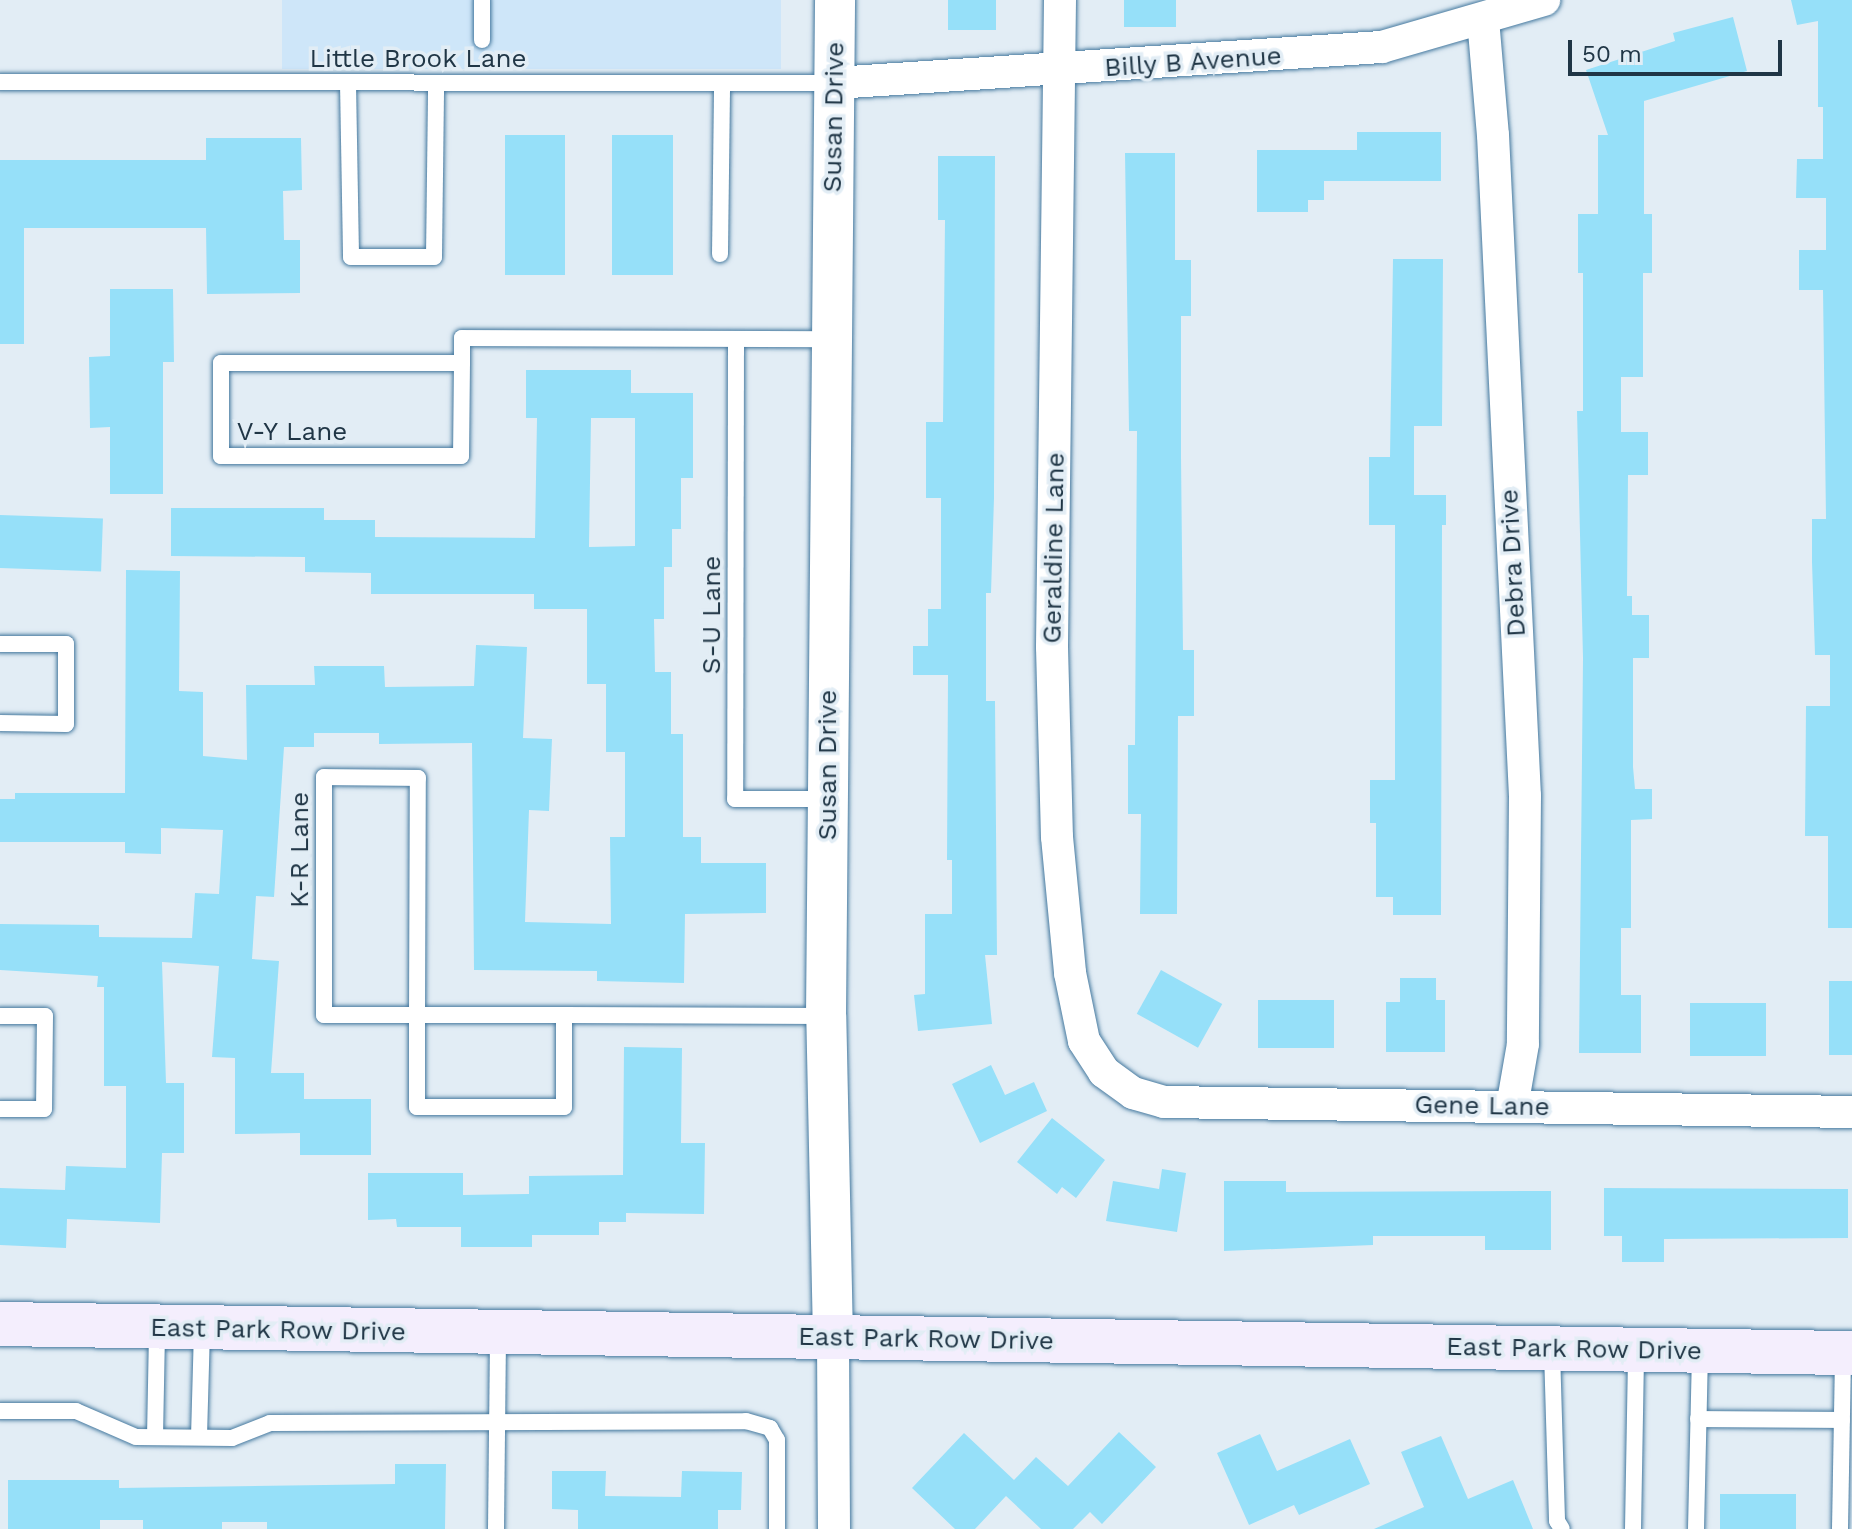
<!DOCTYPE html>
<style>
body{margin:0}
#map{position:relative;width:1852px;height:1529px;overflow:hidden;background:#e2edf5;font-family:"Work Sans",sans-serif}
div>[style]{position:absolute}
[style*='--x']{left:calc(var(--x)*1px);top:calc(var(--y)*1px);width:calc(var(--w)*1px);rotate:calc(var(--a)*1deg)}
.built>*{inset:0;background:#cee6f9;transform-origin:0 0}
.building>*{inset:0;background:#96e0f9;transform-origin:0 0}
.roads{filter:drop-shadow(0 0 2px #45799f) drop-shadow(0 0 2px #45799f)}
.service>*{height:16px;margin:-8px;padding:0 8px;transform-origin:8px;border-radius:8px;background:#fff}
.minor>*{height:32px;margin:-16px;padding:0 16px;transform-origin:16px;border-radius:16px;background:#fff}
.tertiary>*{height:40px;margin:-20px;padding:0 20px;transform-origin:20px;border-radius:20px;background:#fff}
.secondary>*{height:44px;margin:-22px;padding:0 22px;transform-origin:22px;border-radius:22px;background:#f4eefd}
span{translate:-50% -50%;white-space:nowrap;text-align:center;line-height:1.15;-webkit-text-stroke:7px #e2edf5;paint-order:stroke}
.street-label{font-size:26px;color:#203646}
.scale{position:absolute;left:1568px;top:40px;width:214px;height:36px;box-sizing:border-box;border:4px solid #203646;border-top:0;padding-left:10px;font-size:24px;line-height:28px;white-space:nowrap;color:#203646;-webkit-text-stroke:6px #e2edf5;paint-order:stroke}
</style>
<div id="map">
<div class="built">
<i style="left:282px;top:0;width:499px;height:69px"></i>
</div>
<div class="building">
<i style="left:948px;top:0;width:48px;height:30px"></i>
<i style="left:1124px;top:0;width:52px;height:27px"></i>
<i style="clip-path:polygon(1791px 0,1852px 0,1852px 928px,1828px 928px,1828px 836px,1805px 836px,1806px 706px,1830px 706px,1830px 655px,1815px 655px,1812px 562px,1812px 519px,1826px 519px,1823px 290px,1799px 290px,1799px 250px,1826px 250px,1826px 198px,1796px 198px,1797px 159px,1823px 159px,1823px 107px,1818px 107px,1818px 21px,1797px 25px)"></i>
<i style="clip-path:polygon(1733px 17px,1747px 71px,1644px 101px,1644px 214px,1652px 214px,1652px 273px,1643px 273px,1643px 377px,1621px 377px,1621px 432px,1648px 432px,1648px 475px,1628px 475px,1627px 596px,1632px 596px,1632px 615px,1649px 615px,1649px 658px,1633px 658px,1633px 767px,1635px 789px,1652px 789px,1652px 819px,1631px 820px,1631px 928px,1621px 928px,1621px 995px,1641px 995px,1641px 1053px,1579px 1053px,1583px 658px,1577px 411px,1583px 411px,1583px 273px,1578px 273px,1578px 214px,1598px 214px,1598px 135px,1608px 135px,1586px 70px,1675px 41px,1673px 33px)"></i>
<i style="clip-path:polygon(1357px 132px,1441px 132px,1441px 181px,1324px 181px,1324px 200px,1308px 200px,1308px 212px,1257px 212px,1257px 150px,1357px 150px)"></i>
<i style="left:505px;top:135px;width:60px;height:140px"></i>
<i style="left:612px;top:135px;width:61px;height:140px"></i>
<i style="clip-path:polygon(206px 138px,301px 138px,302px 190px,283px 191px,284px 240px,300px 240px,300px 293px,207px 294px,206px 228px,24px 228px,24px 344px,0 344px,0 160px,206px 160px)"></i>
<i style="clip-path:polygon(1125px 153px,1175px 153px,1175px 260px,1191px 260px,1191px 316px,1181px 316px,1181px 456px,1183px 650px,1194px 650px,1194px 716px,1178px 716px,1177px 914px,1140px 914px,1141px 814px,1128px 814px,1128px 745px,1135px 745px,1137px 431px,1129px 431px)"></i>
<i style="clip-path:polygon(938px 156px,995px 156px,994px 498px,991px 593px,986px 593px,986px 701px,995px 701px,997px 955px,985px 955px,992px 1024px,918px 1031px,914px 995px,925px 994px,925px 914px,952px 914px,952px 860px,947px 860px,948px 675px,913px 675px,913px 646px,928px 646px,928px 609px,941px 609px,941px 498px,926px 498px,926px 422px,943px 422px,945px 220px,938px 220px)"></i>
<i style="clip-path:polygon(1393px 259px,1443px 259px,1442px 426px,1414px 426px,1414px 495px,1446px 495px,1446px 525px,1442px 525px,1441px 915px,1393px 915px,1393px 897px,1376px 897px,1376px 823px,1370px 823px,1370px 780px,1395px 780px,1395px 525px,1369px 525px,1369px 457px,1390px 457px)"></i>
<i style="clip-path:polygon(110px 289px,173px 289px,174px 362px,163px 362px,163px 494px,110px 494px,110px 427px,90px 428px,89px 357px,110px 356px)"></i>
<i style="clip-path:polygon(evenodd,526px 370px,631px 370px,631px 393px,693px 393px,693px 478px,681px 478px,681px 529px,672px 529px,672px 567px,664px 567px,664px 619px,654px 619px,655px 672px,671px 672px,671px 734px,683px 734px,683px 837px,701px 837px,701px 863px,766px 863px,766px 913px,685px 914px,684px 983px,597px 981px,597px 971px,474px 970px,472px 743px,379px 744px,379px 733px,314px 733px,314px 747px,284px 747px,274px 897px,256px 896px,252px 959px,279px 961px,271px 1073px,304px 1073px,304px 1099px,371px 1099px,371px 1155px,300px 1155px,300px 1133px,235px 1134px,235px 1058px,212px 1057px,219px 966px,162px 962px,166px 1083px,184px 1083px,184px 1153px,162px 1153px,160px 1223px,67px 1219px,66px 1248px,0 1245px,0 1188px,65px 1190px,66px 1166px,126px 1168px,126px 1086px,104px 1086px,104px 987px,97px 987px,98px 976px,0 970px,0 924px,99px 925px,99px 937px,192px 938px,195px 893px,219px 894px,223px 830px,161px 828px,161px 854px,125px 853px,125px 842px,0 842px,0 799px,15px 799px,15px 793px,125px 793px,126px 570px,180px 571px,179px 691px,203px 692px,203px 756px,247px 760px,246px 685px,315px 685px,314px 666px,384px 666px,385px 687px,474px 686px,476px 645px,527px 647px,523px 738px,552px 739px,549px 811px,529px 810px,525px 922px,611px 924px,610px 837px,625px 837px,625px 752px,606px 752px,606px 684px,587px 684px,587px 609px,534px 609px,534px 594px,371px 594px,371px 573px,305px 572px,305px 557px,171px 556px,171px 508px,324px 508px,324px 520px,375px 520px,375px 537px,535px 538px,537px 418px,526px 418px,526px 370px,591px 418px,635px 418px,635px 546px,589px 547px,591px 418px)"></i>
<i style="left:0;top:515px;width:103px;height:53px;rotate:2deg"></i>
<i style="left:1161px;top:970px;width:70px;height:50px;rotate:29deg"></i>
<i style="clip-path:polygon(1400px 978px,1436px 978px,1436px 1000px,1445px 1000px,1445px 1052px,1386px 1052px,1386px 1002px,1400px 1002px)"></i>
<i style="left:1829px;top:981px;width:23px;height:74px"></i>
<i style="left:1258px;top:1000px;width:76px;height:48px"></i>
<i style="left:1690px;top:1003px;width:76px;height:53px"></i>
<i style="clip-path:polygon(624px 1047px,682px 1048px,681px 1143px,705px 1143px,704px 1214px,626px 1213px,626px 1222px,599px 1222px,599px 1235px,532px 1235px,532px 1247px,461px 1247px,461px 1227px,397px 1227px,396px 1219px,368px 1220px,368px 1173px,463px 1173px,463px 1195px,529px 1194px,529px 1176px,623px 1175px)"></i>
<i style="clip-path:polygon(991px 1065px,1005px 1095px,1034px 1082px,1047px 1111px,980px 1143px,952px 1084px)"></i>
<i style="clip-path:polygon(1052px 1118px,1105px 1160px,1076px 1198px,1062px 1187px,1057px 1194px,1017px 1162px)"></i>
<i style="clip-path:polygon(1162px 1169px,1186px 1173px,1177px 1232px,1106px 1221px,1113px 1181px,1159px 1189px)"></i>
<i style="clip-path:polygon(1224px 1181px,1286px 1181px,1286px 1192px,1551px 1191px,1551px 1250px,1485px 1250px,1485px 1236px,1373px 1236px,1373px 1245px,1224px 1251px)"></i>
<i style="clip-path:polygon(1604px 1188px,1848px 1189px,1848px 1238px,1664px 1239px,1664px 1262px,1622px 1262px,1622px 1236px,1604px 1236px)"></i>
<i style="clip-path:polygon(1119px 1432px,1156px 1467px,1102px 1524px,1090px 1512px,1073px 1529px,1041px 1529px,1006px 1496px,975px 1529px,955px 1529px,912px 1488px,964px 1433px,1014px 1480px,1036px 1457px,1068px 1486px)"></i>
<i style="clip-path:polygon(1260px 1434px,1277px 1471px,1350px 1439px,1370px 1484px,1299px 1515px,1294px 1505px,1249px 1525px,1217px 1453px)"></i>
<i style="clip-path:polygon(1441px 1436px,1468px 1499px,1513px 1480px,1533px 1529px,1374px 1529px,1424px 1507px,1401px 1452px)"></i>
<i style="clip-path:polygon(395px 1464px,446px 1464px,445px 1529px,267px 1529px,267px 1522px,222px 1522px,222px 1529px,143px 1529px,143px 1520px,100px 1520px,100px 1529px,8px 1529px,8px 1480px,119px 1480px,119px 1488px,395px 1484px)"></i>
<i style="clip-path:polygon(552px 1471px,606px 1471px,605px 1496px,681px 1497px,682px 1471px,742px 1472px,741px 1510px,718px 1510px,718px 1529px,578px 1529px,578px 1510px,552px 1509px)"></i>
<i style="left:1720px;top:1494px;width:76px;height:35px"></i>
</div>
<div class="roads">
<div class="service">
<i style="--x:482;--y:0;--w:40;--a:90"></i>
<i style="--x:0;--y:82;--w:834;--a:0.07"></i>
<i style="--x:348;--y:83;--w:174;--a:89"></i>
<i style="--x:351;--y:257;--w:83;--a:0"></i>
<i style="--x:434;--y:257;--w:174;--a:-89.3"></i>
<i style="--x:720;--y:254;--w:171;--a:-89.3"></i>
<i style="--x:736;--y:339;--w:460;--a:90.1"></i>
<i style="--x:735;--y:799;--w:93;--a:0"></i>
<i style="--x:221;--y:363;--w:241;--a:0"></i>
<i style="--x:462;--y:363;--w:93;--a:90.6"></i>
<i style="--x:461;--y:456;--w:240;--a:180"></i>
<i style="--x:221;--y:456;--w:93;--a:-90"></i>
<i style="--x:462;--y:363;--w:25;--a:-90"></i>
<i style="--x:462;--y:338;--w:367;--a:0.2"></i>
<i style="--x:0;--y:644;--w:66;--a:0"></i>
<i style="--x:66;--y:644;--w:80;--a:90"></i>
<i style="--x:66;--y:724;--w:66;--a:-179.1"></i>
<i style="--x:564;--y:1015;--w:92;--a:90"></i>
<i style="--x:564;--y:1107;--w:147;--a:180"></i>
<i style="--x:417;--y:1107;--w:92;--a:-90"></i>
<i style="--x:417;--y:1015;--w:237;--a:-89.8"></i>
<i style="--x:418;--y:778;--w:94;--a:-179.4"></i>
<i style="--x:324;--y:777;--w:238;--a:90"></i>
<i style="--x:324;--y:1015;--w:240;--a:0"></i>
<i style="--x:564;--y:1015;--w:262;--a:0.2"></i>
<i style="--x:0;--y:1016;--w:45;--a:0"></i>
<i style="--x:45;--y:1016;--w:93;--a:90.6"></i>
<i style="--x:44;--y:1109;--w:44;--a:180"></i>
<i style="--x:1552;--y:1351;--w:170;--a:88.3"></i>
<i style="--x:1557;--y:1521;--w:9;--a:58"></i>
<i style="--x:0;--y:1411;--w:76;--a:0"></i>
<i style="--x:76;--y:1411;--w:65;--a:23.4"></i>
<i style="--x:136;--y:1437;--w:96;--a:0.6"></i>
<i style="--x:232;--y:1438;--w:41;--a:-21.5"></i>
<i style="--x:270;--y:1423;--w:476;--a:-0.2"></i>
<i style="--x:746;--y:1421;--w:25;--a:16"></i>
<i style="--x:770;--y:1428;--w:14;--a:60"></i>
<i style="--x:777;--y:1440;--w:89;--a:90"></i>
<i style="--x:1698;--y:1419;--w:144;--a:0.4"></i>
<i style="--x:155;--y:1437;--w:108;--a:-88.9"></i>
<i style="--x:199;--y:1437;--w:107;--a:-88.4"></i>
<i style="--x:496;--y:1529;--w:195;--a:-89.4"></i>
<i style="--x:1633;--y:1529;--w:178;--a:-89"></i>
<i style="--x:1696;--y:1529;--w:178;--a:-88.7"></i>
<i style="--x:1840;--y:1529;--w:174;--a:-89"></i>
</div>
<div class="minor">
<i style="--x:1060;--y:0;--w:647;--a:90.71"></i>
<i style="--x:1052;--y:647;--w:190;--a:88.5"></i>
<i style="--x:1057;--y:837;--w:137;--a:84.5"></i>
<i style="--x:1070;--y:973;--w:69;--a:78.4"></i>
<i style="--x:1084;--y:1041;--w:37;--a:57"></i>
<i style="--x:1104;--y:1072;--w:36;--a:36"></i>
<i style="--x:1133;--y:1093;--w:32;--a:16"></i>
<i style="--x:1164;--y:1102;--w:688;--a:0.83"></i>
<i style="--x:1483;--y:19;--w:116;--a:85.1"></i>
<i style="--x:1493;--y:135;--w:662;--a:87.23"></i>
<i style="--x:1525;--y:796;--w:248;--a:90.5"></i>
<i style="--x:1523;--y:1044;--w:64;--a:99.9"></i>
<i style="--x:835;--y:83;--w:548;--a:-3.77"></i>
<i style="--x:1382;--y:47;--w:169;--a:-16.2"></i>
<i style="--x:833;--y:1338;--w:191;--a:89.7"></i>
</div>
<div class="tertiary">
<i style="--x:833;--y:1338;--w:322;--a:-91.2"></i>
<i style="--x:826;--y:1016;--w:1016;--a:-89.49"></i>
</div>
<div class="secondary">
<i style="--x:0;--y:1324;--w:1852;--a:0.9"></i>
</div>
</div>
<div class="street-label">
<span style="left:418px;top:59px">Little Brook Lane</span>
<span style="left:1193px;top:62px;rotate:-4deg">Billy B Avenue</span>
<span style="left:834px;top:117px;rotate:-89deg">Susan Drive</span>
<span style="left:292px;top:432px">V-Y Lane</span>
<span style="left:1054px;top:548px;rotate:-89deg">Geraldine Lane</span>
<span style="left:1513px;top:563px;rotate:-93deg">Debra Drive</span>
<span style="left:712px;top:615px;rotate:-90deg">S-U Lane</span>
<span style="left:828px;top:765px;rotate:-90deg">Susan Drive</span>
<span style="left:300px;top:850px;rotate:-90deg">K-R Lane</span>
<span style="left:1482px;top:1106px;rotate:1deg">Gene Lane</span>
<span style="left:278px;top:1330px;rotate:1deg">East Park Row Drive</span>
<span style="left:926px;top:1339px;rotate:1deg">East Park Row Drive</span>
<span style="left:1574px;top:1349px;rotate:1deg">East Park Row Drive</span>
</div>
<div class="scale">50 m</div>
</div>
